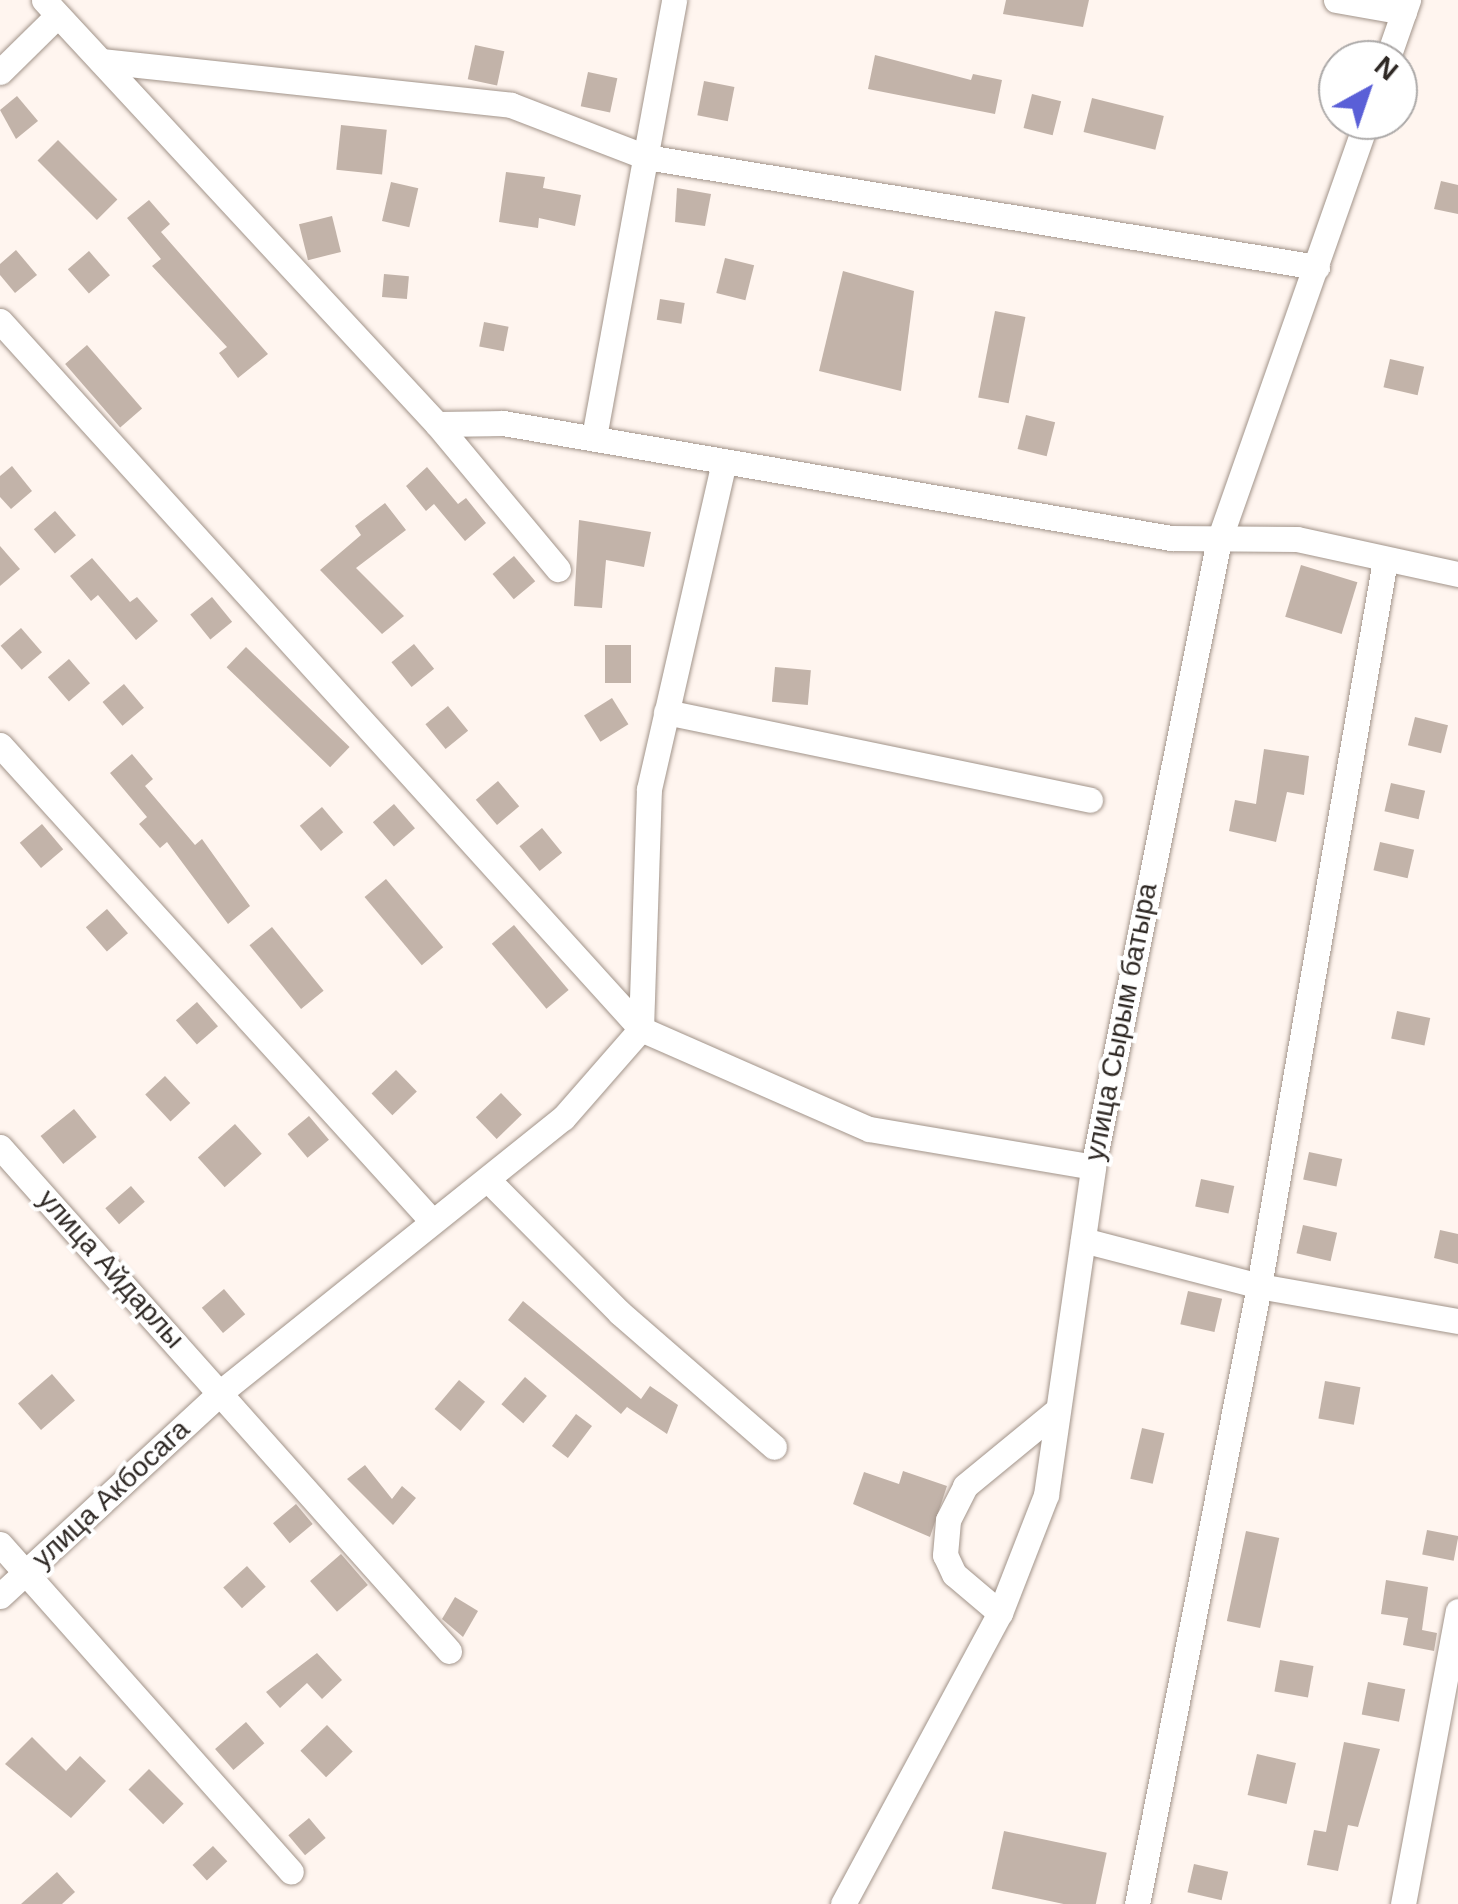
<!DOCTYPE html>
<meta charset="utf-8">
<style>
body{margin:0}
#map{position:relative;width:1458px;height:1904px;overflow:hidden;background:#fff5ef;font-family:Helvetica,sans-serif}
div>[style]{position:absolute}
[style*='--x']{left:calc(var(--x)*1px);top:calc(var(--y)*1px);width:calc(var(--w)*1px);rotate:calc(var(--a)*1deg)}
.building>*{inset:0;background:#c2b3a9;transform-origin:0 0}
.roads{filter:drop-shadow(0 0 2px #a2948a) drop-shadow(0 0 2px #a2948a)}
.minor>*{height:25px;margin:-12.5px;padding:0 12.5px;transform-origin:12.5px;border-radius:12.5px;background:#fff}
span{translate:-50% -50%;white-space:nowrap;text-align:center;line-height:1.15;-webkit-text-stroke:8px #fff;paint-order:stroke}
.street-label{font-size:28px;color:#2f2925}
.north{position:absolute;left:1318px;top:40px;width:100px;height:100px;box-sizing:border-box;background:#fff;border:2px solid #aca9a8;border-radius:50%;rotate:40deg;font-size:28px;font-weight:700;line-height:40px;text-align:center;color:#2f2925}
.north::after{content:'';display:block;margin:auto;width:35px;height:45px;background:#5a5fd7;clip-path:polygon(50% 0,100% 100%,50% 72%,0 100%)}
</style>
<div id="map">
<div class="building">
<i style="clip-path:polygon(1006px 0,1089px 0,1083px 27px,1003px 14px)"></i>
<i style="left:475px;top:45px;width:30px;height:35px;rotate:12deg"></i>
<i style="clip-path:polygon(875px 55px,971px 80px,973px 74px,1002px 80px,995px 114px,868px 89px)"></i>
<i style="left:588px;top:72px;width:30px;height:35px;rotate:12deg"></i>
<i style="left:704px;top:81px;width:31px;height:35px;rotate:11deg"></i>
<i style="left:1032px;top:94px;width:30px;height:35px;rotate:14deg"></i>
<i style="clip-path:polygon(17px 96px,38px 121px,16px 139px,0 110px)"></i>
<i style="left:1092px;top:98px;width:74px;height:35px;rotate:14deg"></i>
<i style="left:341px;top:125px;width:46px;height:45px;rotate:6deg"></i>
<i style="left:58px;top:140px;width:84px;height:29px;rotate:45deg"></i>
<i style="clip-path:polygon(506px 172px,545px 177px,543px 188px,581px 195px,575px 226px,539px 218px,538px 228px,499px 222px)"></i>
<i style="clip-path:polygon(1441px 181px,1458px 185px,1458px 214px,1434px 209px)"></i>
<i style="left:391px;top:182px;width:28px;height:40px;rotate:13deg"></i>
<i style="clip-path:polygon(677px 188px,711px 194px,705px 226px,675px 222px)"></i>
<i style="clip-path:polygon(149px 200px,170px 224px,161px 232px,268px 354px,238px 378px,219px 353px,227px 347px,152px 266px,161px 259px,127px 218px)"></i>
<i style="left:332px;top:216px;width:37px;height:34px;rotate:76deg"></i>
<i style="clip-path:polygon(16px 250px,37px 275px,15px 293px,0 275px,0 264px)"></i>
<i style="left:89px;top:251px;width:32px;height:28px;rotate:49deg"></i>
<i style="left:725px;top:258px;width:30px;height:36px;rotate:14deg"></i>
<i style="clip-path:polygon(843px 271px,914px 291px,901px 391px,819px 371px)"></i>
<i style="left:384px;top:274px;width:25px;height:23px;rotate:5deg"></i>
<i style="left:660px;top:299px;width:25px;height:21px;rotate:9deg"></i>
<i style="left:995px;top:311px;width:31px;height:88px;rotate:11deg"></i>
<i style="left:484px;top:322px;width:25px;height:25px;rotate:11deg"></i>
<i style="left:87px;top:345px;width:84px;height:29px;rotate:49deg"></i>
<i style="left:1390px;top:359px;width:35px;height:29px;rotate:13deg"></i>
<i style="left:1026px;top:415px;width:30px;height:35px;rotate:14deg"></i>
<i style="clip-path:polygon(12px 466px,32px 491px,11px 509px,0 497px,0 476px)"></i>
<i style="clip-path:polygon(427px 467px,458px 504px,466px 498px,486px 523px,465px 541px,434px 504px,426px 511px,406px 486px)"></i>
<i style="clip-path:polygon(385px 503px,406px 530px,356px 568px,404px 616px,382px 634px,320px 570px,361px 535px,355px 526px)"></i>
<i style="left:55px;top:511px;width:32px;height:28px;rotate:49deg"></i>
<i style="clip-path:polygon(579px 520px,651px 532px,644px 567px,606px 560px,602px 608px,574px 606px)"></i>
<i style="clip-path:polygon(0 546px,20px 569px,0 586px)"></i>
<i style="left:514px;top:556px;width:33px;height:28px;rotate:50deg"></i>
<i style="clip-path:polygon(92px 558px,130px 602px,137px 597px,158px 621px,136px 640px,98px 595px,91px 601px,70px 576px)"></i>
<i style="left:1301px;top:565px;width:59px;height:54px;rotate:17deg"></i>
<i style="left:212px;top:597px;width:32px;height:28px;rotate:51deg"></i>
<i style="left:21px;top:628px;width:32px;height:27px;rotate:49deg"></i>
<i style="left:414px;top:644px;width:32px;height:29px;rotate:51deg"></i>
<i style="left:605px;top:645px;width:26px;height:38px"></i>
<i style="left:246px;top:647px;width:144px;height:28px;rotate:44deg"></i>
<i style="left:69px;top:659px;width:32px;height:28px;rotate:49deg"></i>
<i style="left:775px;top:667px;width:36px;height:35px;rotate:5deg"></i>
<i style="left:124px;top:684px;width:31px;height:28px;rotate:50deg"></i>
<i style="left:612px;top:698px;width:31px;height:33px;rotate:58deg"></i>
<i style="left:448px;top:706px;width:32px;height:29px;rotate:51deg"></i>
<i style="left:1415px;top:717px;width:34px;height:29px;rotate:14deg"></i>
<i style="clip-path:polygon(1264px 749px,1309px 756px,1304px 795px,1287px 792px,1276px 842px,1229px 831px,1235px 800px,1256px 804px)"></i>
<i style="clip-path:polygon(132px 754px,153px 779px,145px 786px,195px 845px,202px 839px,250px 906px,228px 924px,167px 842px,160px 848px,139px 824px,147px 817px,110px 773px)"></i>
<i style="left:498px;top:781px;width:33px;height:29px;rotate:50deg"></i>
<i style="left:1391px;top:783px;width:35px;height:29px;rotate:13deg"></i>
<i style="left:394px;top:804px;width:32px;height:28px;rotate:49deg"></i>
<i style="left:322px;top:807px;width:33px;height:29px;rotate:50deg"></i>
<i style="left:42px;top:824px;width:33px;height:29px;rotate:50deg"></i>
<i style="left:542px;top:828px;width:32px;height:29px;rotate:51deg"></i>
<i style="left:1380px;top:842px;width:35px;height:29px;rotate:13deg"></i>
<i style="left:386px;top:879px;width:89px;height:28px;rotate:50deg"></i>
<i style="left:107px;top:909px;width:32px;height:28px;rotate:49deg"></i>
<i style="left:514px;top:925px;width:85px;height:29px;rotate:50deg"></i>
<i style="left:272px;top:927px;width:82px;height:29px;rotate:51deg"></i>
<i style="left:197px;top:1002px;width:32px;height:28px;rotate:49deg"></i>
<i style="left:1397px;top:1011px;width:34px;height:28px;rotate:12deg"></i>
<i style="left:396px;top:1070px;width:30px;height:34px;rotate:46deg"></i>
<i style="left:165px;top:1076px;width:37px;height:27px;rotate:47deg"></i>
<i style="left:501px;top:1093px;width:30px;height:35px;rotate:46deg"></i>
<i style="left:74px;top:1109px;width:36px;height:43px;rotate:51deg"></i>
<i style="left:309px;top:1116px;width:31px;height:28px;rotate:50deg"></i>
<i style="left:235px;top:1124px;width:40px;height:50px;rotate:48deg"></i>
<i style="left:1309px;top:1152px;width:34px;height:28px;rotate:12deg"></i>
<i style="left:1201px;top:1179px;width:34px;height:28px;rotate:12deg"></i>
<i style="left:131px;top:1186px;width:21px;height:34px;rotate:49deg"></i>
<i style="left:1303px;top:1225px;width:35px;height:29px;rotate:13deg"></i>
<i style="clip-path:polygon(1440px 1230px,1458px 1234px,1458px 1264px,1434px 1258px)"></i>
<i style="left:224px;top:1289px;width:33px;height:29px;rotate:50deg"></i>
<i style="left:1188px;top:1291px;width:35px;height:34px;rotate:13deg"></i>
<i style="clip-path:polygon(523px 1301px,641px 1399px,650px 1386px,678px 1405px,667px 1434px,627px 1407px,621px 1414px,508px 1320px)"></i>
<i style="left:52px;top:1374px;width:35px;height:45px;rotate:49deg"></i>
<i style="left:525px;top:1377px;width:29px;height:36px;rotate:41deg"></i>
<i style="left:459px;top:1380px;width:34px;height:38px;rotate:40deg"></i>
<i style="left:1325px;top:1381px;width:36px;height:38px;rotate:10deg"></i>
<i style="left:576px;top:1414px;width:20px;height:40px;rotate:37deg"></i>
<i style="left:1142px;top:1428px;width:23px;height:52px;rotate:13deg"></i>
<i style="clip-path:polygon(365px 1465px,392px 1499px,402px 1486px,416px 1498px,393px 1525px,347px 1479px)"></i>
<i style="clip-path:polygon(903px 1471px,947px 1486px,930px 1537px,853px 1504px,864px 1472px,899px 1484px)"></i>
<i style="left:296px;top:1504px;width:26px;height:30px;rotate:50deg"></i>
<i style="left:1427px;top:1530px;width:32px;height:25px;rotate:11deg"></i>
<i style="left:1246px;top:1531px;width:34px;height:92px;rotate:12deg"></i>
<i style="left:341px;top:1554px;width:41px;height:41px;rotate:49deg"></i>
<i style="left:247px;top:1566px;width:28px;height:32px;rotate:48deg"></i>
<i style="clip-path:polygon(1386px 1580px,1428px 1587px,1422px 1630px,1437px 1633px,1434px 1651px,1403px 1645px,1408px 1618px,1381px 1614px)"></i>
<i style="clip-path:polygon(455px 1597px,478px 1611px,463px 1637px,442px 1619px)"></i>
<i style="clip-path:polygon(317px 1653px,342px 1680px,322px 1699px,307px 1683px,280px 1708px,266px 1692px)"></i>
<i style="left:1280px;top:1660px;width:34px;height:32px;rotate:10deg"></i>
<i style="left:1368px;top:1682px;width:38px;height:33px;rotate:11deg"></i>
<i style="left:246px;top:1722px;width:28px;height:41px;rotate:49deg"></i>
<i style="left:327px;top:1725px;width:37px;height:37px;rotate:46deg"></i>
<i style="clip-path:polygon(32px 1737px,66px 1771px,80px 1756px,106px 1781px,71px 1818px,5px 1764px)"></i>
<i style="clip-path:polygon(1344px 1742px,1380px 1749px,1358px 1827px,1348px 1825px,1338px 1871px,1307px 1865px,1314px 1830px,1326px 1832px)"></i>
<i style="left:1257px;top:1754px;width:40px;height:42px;rotate:13deg"></i>
<i style="left:149px;top:1769px;width:49px;height:29px;rotate:45deg"></i>
<i style="left:309px;top:1818px;width:26px;height:27px;rotate:50deg"></i>
<i style="left:1004px;top:1831px;width:105px;height:59px;rotate:12deg"></i>
<i style="left:213px;top:1846px;width:21px;height:28px;rotate:47deg"></i>
<i style="left:1194px;top:1864px;width:35px;height:29px;rotate:13deg"></i>
<i style="clip-path:polygon(57px 1872px,75px 1892px,62px 1904px,21px 1904px)"></i>
</div>
<div class="roads">
<div class="minor">
<i style="--x:44;--y:0;--w:578;--a:47.17"></i>
<i style="--x:437;--y:424;--w:189;--a:50.2"></i>
<i style="--x:1336;--y:0;--w:69;--a:10"></i>
<i style="--x:1387;--y:60;--w:64;--a:-70.7"></i>
<i style="--x:101;--y:61;--w:412;--a:6.1"></i>
<i style="--x:511;--y:105;--w:145;--a:21.1"></i>
<i style="--x:646;--y:157;--w:680;--a:9.31"></i>
<i style="--x:0;--y:72;--w:80;--a:-44.5"></i>
<i style="--x:0;--y:321;--w:955;--a:47.84"></i>
<i style="--x:641;--y:1029;--w:249;--a:23.7"></i>
<i style="--x:869;--y:1129;--w:227;--a:9.6"></i>
<i style="--x:437;--y:424;--w:66;--a:-0.9"></i>
<i style="--x:503;--y:423;--w:678;--a:9.77"></i>
<i style="--x:1171;--y:538;--w:126;--a:0.5"></i>
<i style="--x:1297;--y:539;--w:165;--a:12.3"></i>
<i style="--x:594;--y:437;--w:444;--a:-79.6"></i>
<i style="--x:666;--y:712;--w:433;--a:11.7"></i>
<i style="--x:0;--y:745;--w:641;--a:47.78"></i>
<i style="--x:0;--y:1147;--w:675;--a:48.3"></i>
<i style="--x:489;--y:1181;--w:186;--a:45.2"></i>
<i style="--x:620;--y:1313;--w:204;--a:41"></i>
<i style="--x:1083;--y:1240;--w:182;--a:14.6"></i>
<i style="--x:1259;--y:1286;--w:202;--a:10"></i>
<i style="--x:0;--y:1544;--w:438;--a:48.4"></i>
<i style="--x:0;--y:1596;--w:302;--a:-42.7"></i>
<i style="--x:222;--y:1391;--w:437;--a:-38.7"></i>
<i style="--x:563;--y:1118;--w:118;--a:-48.8"></i>
<i style="--x:641;--y:1029;--w:240;--a:-88.1"></i>
<i style="--x:649;--y:789;--w:332;--a:-77.1"></i>
<i style="--x:1000;--y:1613;--w:60;--a:-139.7"></i>
<i style="--x:954;--y:1574;--w:21;--a:-115"></i>
<i style="--x:945;--y:1555;--w:35;--a:-85"></i>
<i style="--x:948;--y:1520;--w:38;--a:-63"></i>
<i style="--x:965;--y:1486;--w:117;--a:-39.4"></i>
<i style="--x:843;--y:1904;--w:331;--a:-61.7"></i>
<i style="--x:1000;--y:1613;--w:127;--a:-68.7"></i>
<i style="--x:1046;--y:1495;--w:331;--a:-81.8"></i>
<i style="--x:1093;--y:1167;--w:640;--a:-78.64"></i>
<i style="--x:1219;--y:540;--w:445;--a:-70.6"></i>
<i style="--x:1137;--y:1904;--w:630;--a:-78.83"></i>
<i style="--x:1259;--y:1286;--w:737;--a:-80.15"></i>
<i style="--x:1403;--y:1904;--w:298;--a:-79.4"></i>
</div>
</div>
<div class="street-label">
<span style="left:1121px;top:1022px;rotate:-79deg">улица Сырым батыра</span>
<span style="left:111px;top:1269px;rotate:48deg">улица Айдарлы</span>
<span style="left:111px;top:1494px;rotate:-43deg">улица Акбосага</span>
</div>
<div class="north">N</div>
</div>
